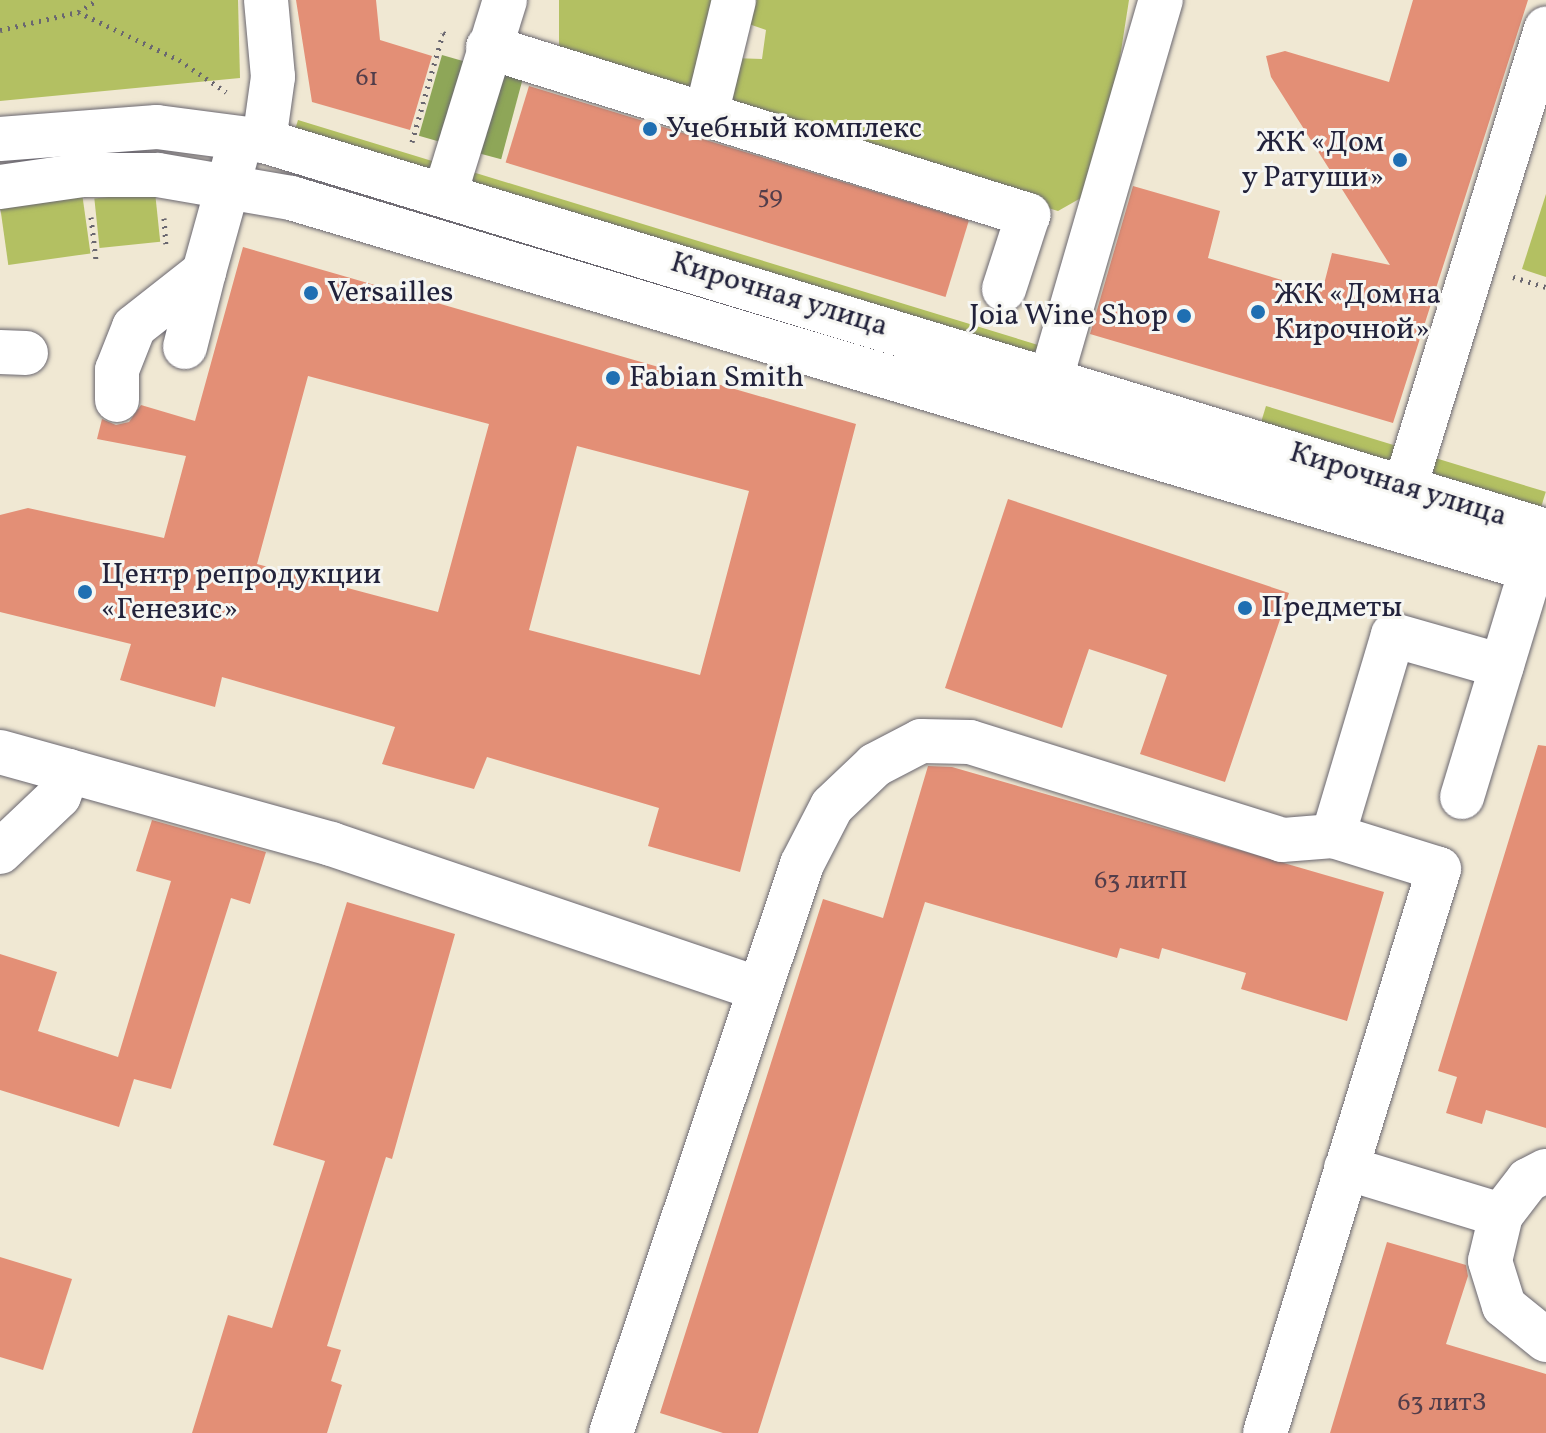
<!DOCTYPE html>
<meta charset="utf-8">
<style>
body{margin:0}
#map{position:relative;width:1546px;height:1433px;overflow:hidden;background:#f0e8d3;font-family:Vollkorn,serif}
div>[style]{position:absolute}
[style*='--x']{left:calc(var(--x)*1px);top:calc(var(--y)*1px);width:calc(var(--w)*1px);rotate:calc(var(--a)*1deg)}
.green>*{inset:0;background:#b3c062;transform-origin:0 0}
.forest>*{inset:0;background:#8ea658;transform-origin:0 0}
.building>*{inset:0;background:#e38f76;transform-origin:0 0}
.path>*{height:5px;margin-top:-2.5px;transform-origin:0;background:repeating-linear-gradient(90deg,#6a6770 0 2px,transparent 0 8px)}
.roads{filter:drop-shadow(0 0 2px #6a6770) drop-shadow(0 0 2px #6a6770)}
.minor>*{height:44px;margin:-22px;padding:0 22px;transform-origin:22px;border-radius:22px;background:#fff}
.dots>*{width:22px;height:22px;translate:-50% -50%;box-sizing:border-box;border:4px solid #f6f6f2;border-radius:50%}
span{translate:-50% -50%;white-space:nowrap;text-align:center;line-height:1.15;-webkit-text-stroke:6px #f6f6f2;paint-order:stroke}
.number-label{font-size:26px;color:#523d4a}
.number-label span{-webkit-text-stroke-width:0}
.poi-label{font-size:30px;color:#22223b}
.left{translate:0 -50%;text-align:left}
.right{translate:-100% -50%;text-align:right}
.street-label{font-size:30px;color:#22223b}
</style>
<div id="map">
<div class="green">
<i style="clip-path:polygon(0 0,238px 0,240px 78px,0 101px)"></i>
<i style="clip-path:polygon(559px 0,725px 0,697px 93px,559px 51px)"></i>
<i style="clip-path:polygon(744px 0,1129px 0,1108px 134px,1088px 194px,1058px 211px,738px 115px,728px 106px,733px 58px,762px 59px,766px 30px,740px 21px)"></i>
<i style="left:298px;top:120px;width:148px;height:10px;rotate:17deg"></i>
<i style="left:466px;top:170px;width:599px;height:12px;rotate:17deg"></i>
<i style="left:155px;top:192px;width:50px;height:61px;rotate:84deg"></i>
<i style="left:82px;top:193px;width:61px;height:83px;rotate:82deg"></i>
<i style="clip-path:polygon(1546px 194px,1546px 277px,1522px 269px)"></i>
<i style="left:1266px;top:406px;width:141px;height:18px;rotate:17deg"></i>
<i style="left:1432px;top:457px;width:119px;height:17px;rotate:17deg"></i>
</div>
<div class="forest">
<i style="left:442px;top:55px;width:29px;height:84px;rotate:16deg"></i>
<i style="left:493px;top:70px;width:31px;height:84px;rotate:15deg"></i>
</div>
<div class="building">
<i style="clip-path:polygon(296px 0,376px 0,380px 40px,432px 56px,410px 130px,312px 102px)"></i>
<i style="clip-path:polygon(1413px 0,1528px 0,1393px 423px,1090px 334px,1133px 186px,1220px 211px,1208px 258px,1322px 292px,1332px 253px,1390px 265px,1271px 77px,1266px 56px,1285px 51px,1389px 82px)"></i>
<i style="left:529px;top:86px;width:460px;height:80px;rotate:17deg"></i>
<i style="clip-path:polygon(evenodd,243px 247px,856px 424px,740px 872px,648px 846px,659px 808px,487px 757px,474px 789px,382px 764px,395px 727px,222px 677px,215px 707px,120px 680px,131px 644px,0 612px,0 515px,28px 508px,164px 538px,186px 456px,97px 439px,102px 419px,116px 425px,129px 422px,141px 405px,195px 421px,243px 247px,308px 376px,489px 424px,438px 612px,257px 564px,308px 376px,243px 247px,577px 446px,749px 491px,700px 675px,529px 630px,577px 446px)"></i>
<i style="clip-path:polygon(1008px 499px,1289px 593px,1225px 782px,1140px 754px,1167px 675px,1138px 665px,1089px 649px,1062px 728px,945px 688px)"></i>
<i style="clip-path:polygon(1538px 745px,1546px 746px,1546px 1128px,1486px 1110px,1482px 1124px,1446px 1113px,1457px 1077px,1438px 1071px)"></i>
<i style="clip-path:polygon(928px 766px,952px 767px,1384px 892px,1347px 1021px,1241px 989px,1246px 973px,1162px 948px,1159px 959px,1120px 948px,1117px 958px,925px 902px,758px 1433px,723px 1433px,660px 1413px,823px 899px,883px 918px)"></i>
<i style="clip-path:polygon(152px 820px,266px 852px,250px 904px,231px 898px,171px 1089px,134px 1079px,119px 1127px,0 1090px,0 954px,57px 972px,38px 1031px,118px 1057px,171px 881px,136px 871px)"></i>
<i style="clip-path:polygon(347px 902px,455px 934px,392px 1159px,386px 1157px,327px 1346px,341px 1350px,331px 1381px,342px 1385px,327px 1433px,192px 1433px,228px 1315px,272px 1328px,325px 1161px,273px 1145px)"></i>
<i style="clip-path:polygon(1387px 1242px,1466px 1265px,1468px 1276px,1446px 1344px,1546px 1374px,1546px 1433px,1330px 1433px)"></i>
<i style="clip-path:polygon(0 1257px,72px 1279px,43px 1370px,0 1357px)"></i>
</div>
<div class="path">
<i style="--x:78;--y:12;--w:112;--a:25.4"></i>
<i style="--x:179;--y:60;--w:57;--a:34.2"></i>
<i style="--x:0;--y:30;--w:80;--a:-13"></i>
<i style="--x:78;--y:12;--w:22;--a:-32"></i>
<i style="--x:412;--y:142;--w:113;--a:-74.1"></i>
<i style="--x:443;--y:33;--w:5;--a:22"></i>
<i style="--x:91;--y:217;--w:43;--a:83.4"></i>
<i style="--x:164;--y:218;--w:26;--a:86"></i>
<i style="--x:1513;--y:277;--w:34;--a:17"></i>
</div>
<div class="roads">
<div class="minor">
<i style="--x:488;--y:47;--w:566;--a:17.28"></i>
<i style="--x:1028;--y:215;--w:78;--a:108"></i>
<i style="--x:706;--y:115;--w:118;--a:-76.3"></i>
<i style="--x:0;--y:139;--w:157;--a:-4.4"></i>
<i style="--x:157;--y:127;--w:108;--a:7.5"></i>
<i style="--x:264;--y:141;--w:1340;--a:16.92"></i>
<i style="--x:264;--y:141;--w:65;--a:-82"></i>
<i style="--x:273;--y:77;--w:77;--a:-95.2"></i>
<i style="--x:0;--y:187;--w:84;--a:-8.2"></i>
<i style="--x:83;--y:175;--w:75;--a:0"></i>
<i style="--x:158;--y:175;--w:135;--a:9.8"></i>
<i style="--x:291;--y:198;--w:1310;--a:16.68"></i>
<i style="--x:445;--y:194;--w:203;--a:-72.8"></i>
<i style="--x:185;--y:347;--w:77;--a:-75.8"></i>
<i style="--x:0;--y:352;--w:26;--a:2"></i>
<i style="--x:1051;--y:378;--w:394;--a:-73.8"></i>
<i style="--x:117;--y:400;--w:30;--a:-90"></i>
<i style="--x:117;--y:370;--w:46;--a:-68.4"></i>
<i style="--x:134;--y:327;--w:89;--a:-38.2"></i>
<i style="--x:204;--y:272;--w:119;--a:-74.5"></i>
<i style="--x:1396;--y:516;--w:510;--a:-72.88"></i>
<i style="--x:0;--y:752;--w:344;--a:15.5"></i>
<i style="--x:331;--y:844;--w:452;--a:18.7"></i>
<i style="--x:1462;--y:797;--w:237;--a:-73.1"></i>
<i style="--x:1333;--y:836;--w:210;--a:-73.4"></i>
<i style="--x:1393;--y:635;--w:113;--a:15.9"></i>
<i style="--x:0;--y:852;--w:81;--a:-43.5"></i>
<i style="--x:59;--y:796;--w:27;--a:-70"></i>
<i style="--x:1346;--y:1168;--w:162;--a:16.9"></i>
<i style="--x:1501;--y:1215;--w:44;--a:-52.4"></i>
<i style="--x:1528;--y:1180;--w:20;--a:-27"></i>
<i style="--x:1501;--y:1215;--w:47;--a:103.4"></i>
<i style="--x:1490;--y:1261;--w:47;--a:72.7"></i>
<i style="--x:1504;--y:1306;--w:54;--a:39"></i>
<i style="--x:611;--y:1433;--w:600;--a:-71.44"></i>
<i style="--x:802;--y:864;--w:65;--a:-62.7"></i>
<i style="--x:832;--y:806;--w:59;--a:-43.6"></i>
<i style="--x:875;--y:765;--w:52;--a:-27.6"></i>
<i style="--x:921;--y:741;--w:49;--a:1.2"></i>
<i style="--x:970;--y:742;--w:327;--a:17.4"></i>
<i style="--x:1282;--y:840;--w:51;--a:-4.5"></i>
<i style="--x:1333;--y:836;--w:111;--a:17.3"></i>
<i style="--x:1439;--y:869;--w:590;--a:107.15"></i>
</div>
</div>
<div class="dots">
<i style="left:650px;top:129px;background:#1f6fb2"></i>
<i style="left:1400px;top:160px;background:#1f6fb2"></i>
<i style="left:311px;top:293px;background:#1f6fb2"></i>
<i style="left:1258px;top:312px;background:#1f6fb2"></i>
<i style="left:1184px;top:316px;background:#1f6fb2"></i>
<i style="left:613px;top:378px;background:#1f6fb2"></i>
<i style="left:85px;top:592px;background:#1f6fb2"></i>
<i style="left:1245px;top:608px;background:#1f6fb2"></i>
</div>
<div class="number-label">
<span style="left:367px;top:79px">61</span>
<span style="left:770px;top:197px">59</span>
<span style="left:1141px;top:882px">63 литП</span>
<span style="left:1442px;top:1404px">63 литЗ</span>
</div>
<div class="poi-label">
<span class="left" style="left:666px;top:129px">Учебный комплекс</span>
<span class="right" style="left:1384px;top:160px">ЖК «Дом<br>у Ратуши»</span>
<span class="left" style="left:327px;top:293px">Versailles</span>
<span class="left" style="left:1274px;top:312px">ЖК «Дом на<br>Кирочной»</span>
<span class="right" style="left:1168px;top:316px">Joia Wine Shop</span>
<span class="left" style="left:629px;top:378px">Fabian Smith</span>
<span class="left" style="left:101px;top:592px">Центр репродукции<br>«Генезис»</span>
<span class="left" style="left:1261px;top:608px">Предметы</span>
</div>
<div class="street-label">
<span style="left:779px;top:295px;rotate:17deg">Кирочная улица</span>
<span style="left:1398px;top:485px;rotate:17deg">Кирочная улица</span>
</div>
</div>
